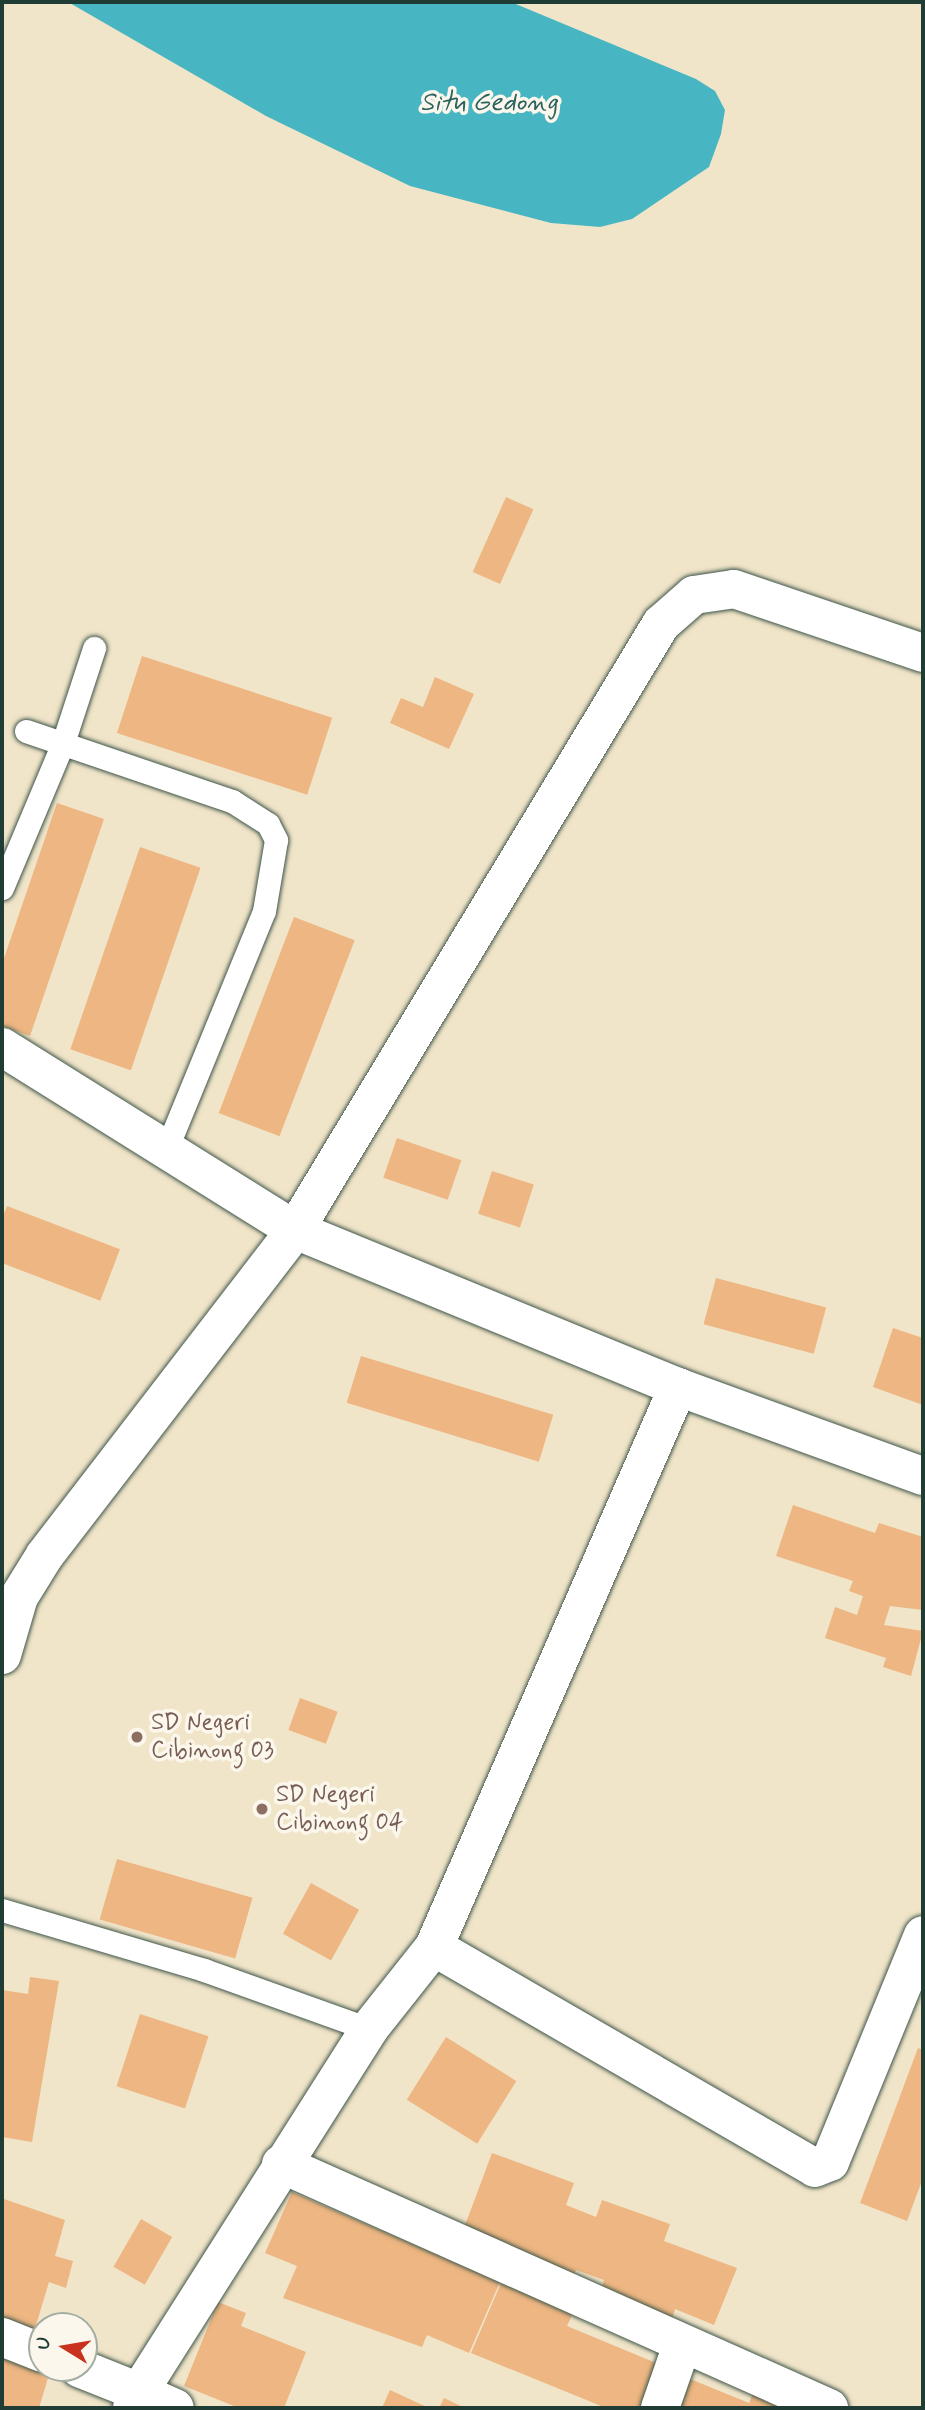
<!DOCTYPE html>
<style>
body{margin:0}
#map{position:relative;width:925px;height:2410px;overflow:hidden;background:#f1e5c9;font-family:Mynerve,sans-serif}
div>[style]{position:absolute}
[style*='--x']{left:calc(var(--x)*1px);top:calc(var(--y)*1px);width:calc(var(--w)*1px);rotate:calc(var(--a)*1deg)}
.water>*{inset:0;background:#48b6c2}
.building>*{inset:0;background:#edb682;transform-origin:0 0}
.roads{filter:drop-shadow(0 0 2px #3e564a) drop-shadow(0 0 2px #3e564a)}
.lane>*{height:23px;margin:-11.5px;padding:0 11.5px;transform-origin:11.5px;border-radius:11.5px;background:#fff}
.street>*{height:38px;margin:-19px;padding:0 19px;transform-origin:19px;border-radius:19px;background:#fff}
.dots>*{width:19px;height:19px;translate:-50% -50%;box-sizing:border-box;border:4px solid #fbf7ec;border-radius:50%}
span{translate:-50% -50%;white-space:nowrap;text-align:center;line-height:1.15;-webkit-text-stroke:7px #fbf7ec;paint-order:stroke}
.education-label{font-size:24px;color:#785e54}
.left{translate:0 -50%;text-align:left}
.water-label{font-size:26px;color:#2b615f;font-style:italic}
.frame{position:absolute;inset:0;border:4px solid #1f3d34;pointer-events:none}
.north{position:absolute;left:28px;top:2312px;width:70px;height:70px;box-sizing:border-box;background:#fbf7ec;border:2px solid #a3ada2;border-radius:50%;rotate:281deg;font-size:19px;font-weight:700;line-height:28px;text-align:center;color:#1f3d34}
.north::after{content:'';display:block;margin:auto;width:24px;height:32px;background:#c8321e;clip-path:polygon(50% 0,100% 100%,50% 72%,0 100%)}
</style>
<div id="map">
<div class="water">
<i style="clip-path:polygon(68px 2px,511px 2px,696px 79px,715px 91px,725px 110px,721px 134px,709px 167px,632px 219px,600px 227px,551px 223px,410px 186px,266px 116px)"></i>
</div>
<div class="building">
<i style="left:506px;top:497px;width:30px;height:82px;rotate:24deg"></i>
<i style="left:142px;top:656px;width:200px;height:81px;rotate:18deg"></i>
<i style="clip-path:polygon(435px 677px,474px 694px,449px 749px,390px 723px,401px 698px,423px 707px)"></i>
<i style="clip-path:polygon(57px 803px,104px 819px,30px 1036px,2px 1026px,2px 964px)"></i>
<i style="left:140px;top:847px;width:64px;height:214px;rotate:19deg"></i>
<i style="left:294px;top:917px;width:65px;height:210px;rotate:21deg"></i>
<i style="left:397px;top:1138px;width:68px;height:42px;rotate:19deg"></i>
<i style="left:492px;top:1171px;width:44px;height:45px;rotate:18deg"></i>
<i style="left:7px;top:1206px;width:121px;height:55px;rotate:21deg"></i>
<i style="left:716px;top:1278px;width:114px;height:48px;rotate:15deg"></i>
<i style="clip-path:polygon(893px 1328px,923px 1338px,923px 1405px,873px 1387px)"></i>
<i style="left:361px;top:1356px;width:201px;height:49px;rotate:17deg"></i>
<i style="clip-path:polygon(793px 1505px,875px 1533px,879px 1523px,923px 1537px,923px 1610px,890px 1606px,884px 1625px,923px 1631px,911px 1676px,883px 1667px,886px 1658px,825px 1638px,835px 1607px,857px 1615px,863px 1596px,849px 1591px,853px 1581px,776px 1556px)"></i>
<i style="left:300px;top:1698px;width:40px;height:34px;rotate:20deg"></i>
<i style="left:117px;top:1859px;width:141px;height:63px;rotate:16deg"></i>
<i style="left:311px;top:1883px;width:55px;height:58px;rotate:29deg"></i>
<i style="clip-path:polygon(30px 1977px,59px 1981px,32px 2142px,2px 2137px,2px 1990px,28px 1994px)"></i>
<i style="left:140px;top:2014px;width:72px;height:76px;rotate:18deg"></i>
<i style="left:446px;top:2037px;width:83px;height:74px;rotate:32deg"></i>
<i style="clip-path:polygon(918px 2048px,923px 2050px,923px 2178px,907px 2221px,860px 2203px)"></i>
<i style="clip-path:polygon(492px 2153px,574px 2183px,566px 2205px,596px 2217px,602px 2200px,670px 2224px,664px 2241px,737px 2268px,714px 2325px,675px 2309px,672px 2320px,600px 2293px,604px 2280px,576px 2270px,573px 2278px,461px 2236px)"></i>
<i style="clip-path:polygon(292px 2192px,500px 2282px,469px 2353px,427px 2335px,422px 2347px,283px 2298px,297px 2266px,265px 2253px)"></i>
<i style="clip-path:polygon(4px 2199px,65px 2220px,55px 2256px,73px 2261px,66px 2288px,49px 2282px,34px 2332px,2px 2323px)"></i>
<i style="left:141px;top:2219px;width:36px;height:55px;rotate:30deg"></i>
<i style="clip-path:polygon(501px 2283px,573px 2313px,567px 2326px,668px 2368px,652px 2408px,606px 2408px,471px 2353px)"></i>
<i style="clip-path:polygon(218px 2302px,246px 2313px,241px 2326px,306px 2352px,284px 2408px,239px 2408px,184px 2386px)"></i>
<i style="clip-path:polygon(2px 2351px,51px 2368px,39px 2408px,2px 2408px)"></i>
<i style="clip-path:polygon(678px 2374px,749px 2403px,755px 2388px,789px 2408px,664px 2408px)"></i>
<i style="clip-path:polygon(390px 2390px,429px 2408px,382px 2408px)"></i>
<i style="clip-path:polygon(444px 2398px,465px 2408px,439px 2408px)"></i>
</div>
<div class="roads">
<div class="lane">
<i style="--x:26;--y:731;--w:218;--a:18.8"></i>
<i style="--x:232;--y:801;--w:43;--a:32.6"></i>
<i style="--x:268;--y:824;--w:18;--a:63"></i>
<i style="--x:276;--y:840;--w:72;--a:99.6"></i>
<i style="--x:264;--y:911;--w:253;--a:112.3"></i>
<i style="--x:2;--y:888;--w:157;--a:-67.2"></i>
<i style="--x:63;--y:743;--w:100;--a:-71.9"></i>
<i style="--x:2;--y:1910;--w:211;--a:16.5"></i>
<i style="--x:204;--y:1970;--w:175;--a:19.7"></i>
</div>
<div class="street">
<i style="--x:2;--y:1047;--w:345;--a:32"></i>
<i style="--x:295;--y:1230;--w:414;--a:22.3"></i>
<i style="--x:678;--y:1387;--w:261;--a:20"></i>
<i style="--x:2;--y:1655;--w:60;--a:-73.7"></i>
<i style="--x:19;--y:1597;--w:49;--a:-58.2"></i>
<i style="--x:45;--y:1555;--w:410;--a:-52.4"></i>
<i style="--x:295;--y:1230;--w:708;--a:-58.87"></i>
<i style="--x:661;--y:624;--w:44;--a:-41.3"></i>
<i style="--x:694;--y:595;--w:40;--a:-8.5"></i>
<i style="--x:734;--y:589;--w:200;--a:18.7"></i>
<i style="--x:434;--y:1947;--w:440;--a:30.1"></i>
<i style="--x:815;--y:2168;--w:16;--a:-22"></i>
<i style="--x:830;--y:2162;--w:245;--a:-67.7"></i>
<i style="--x:281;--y:2164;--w:600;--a:24"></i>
<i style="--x:2;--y:2337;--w:43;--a:21.8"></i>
<i style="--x:79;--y:2368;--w:65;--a:21.8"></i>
<i style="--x:139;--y:2392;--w:430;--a:-57.6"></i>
<i style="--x:369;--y:2029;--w:105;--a:-51.6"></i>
<i style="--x:434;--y:1947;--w:611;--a:-66.46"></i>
<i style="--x:132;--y:2408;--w:17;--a:-66"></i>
<i style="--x:139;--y:2392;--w:39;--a:24"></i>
<i style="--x:660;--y:2408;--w:67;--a:-70.8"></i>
</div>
</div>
<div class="dots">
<i style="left:137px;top:1737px;background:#8d6e63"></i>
<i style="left:262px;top:1809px;background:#8d6e63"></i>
</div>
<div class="education-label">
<span class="left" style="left:151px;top:1737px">SD Negeri<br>Cibinong 03</span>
<span class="left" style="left:276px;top:1809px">SD Negeri<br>Cibinong 04</span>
</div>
<div class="water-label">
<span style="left:489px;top:104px">Situ Gedong</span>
</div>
<div class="frame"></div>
<div class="north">U</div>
</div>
